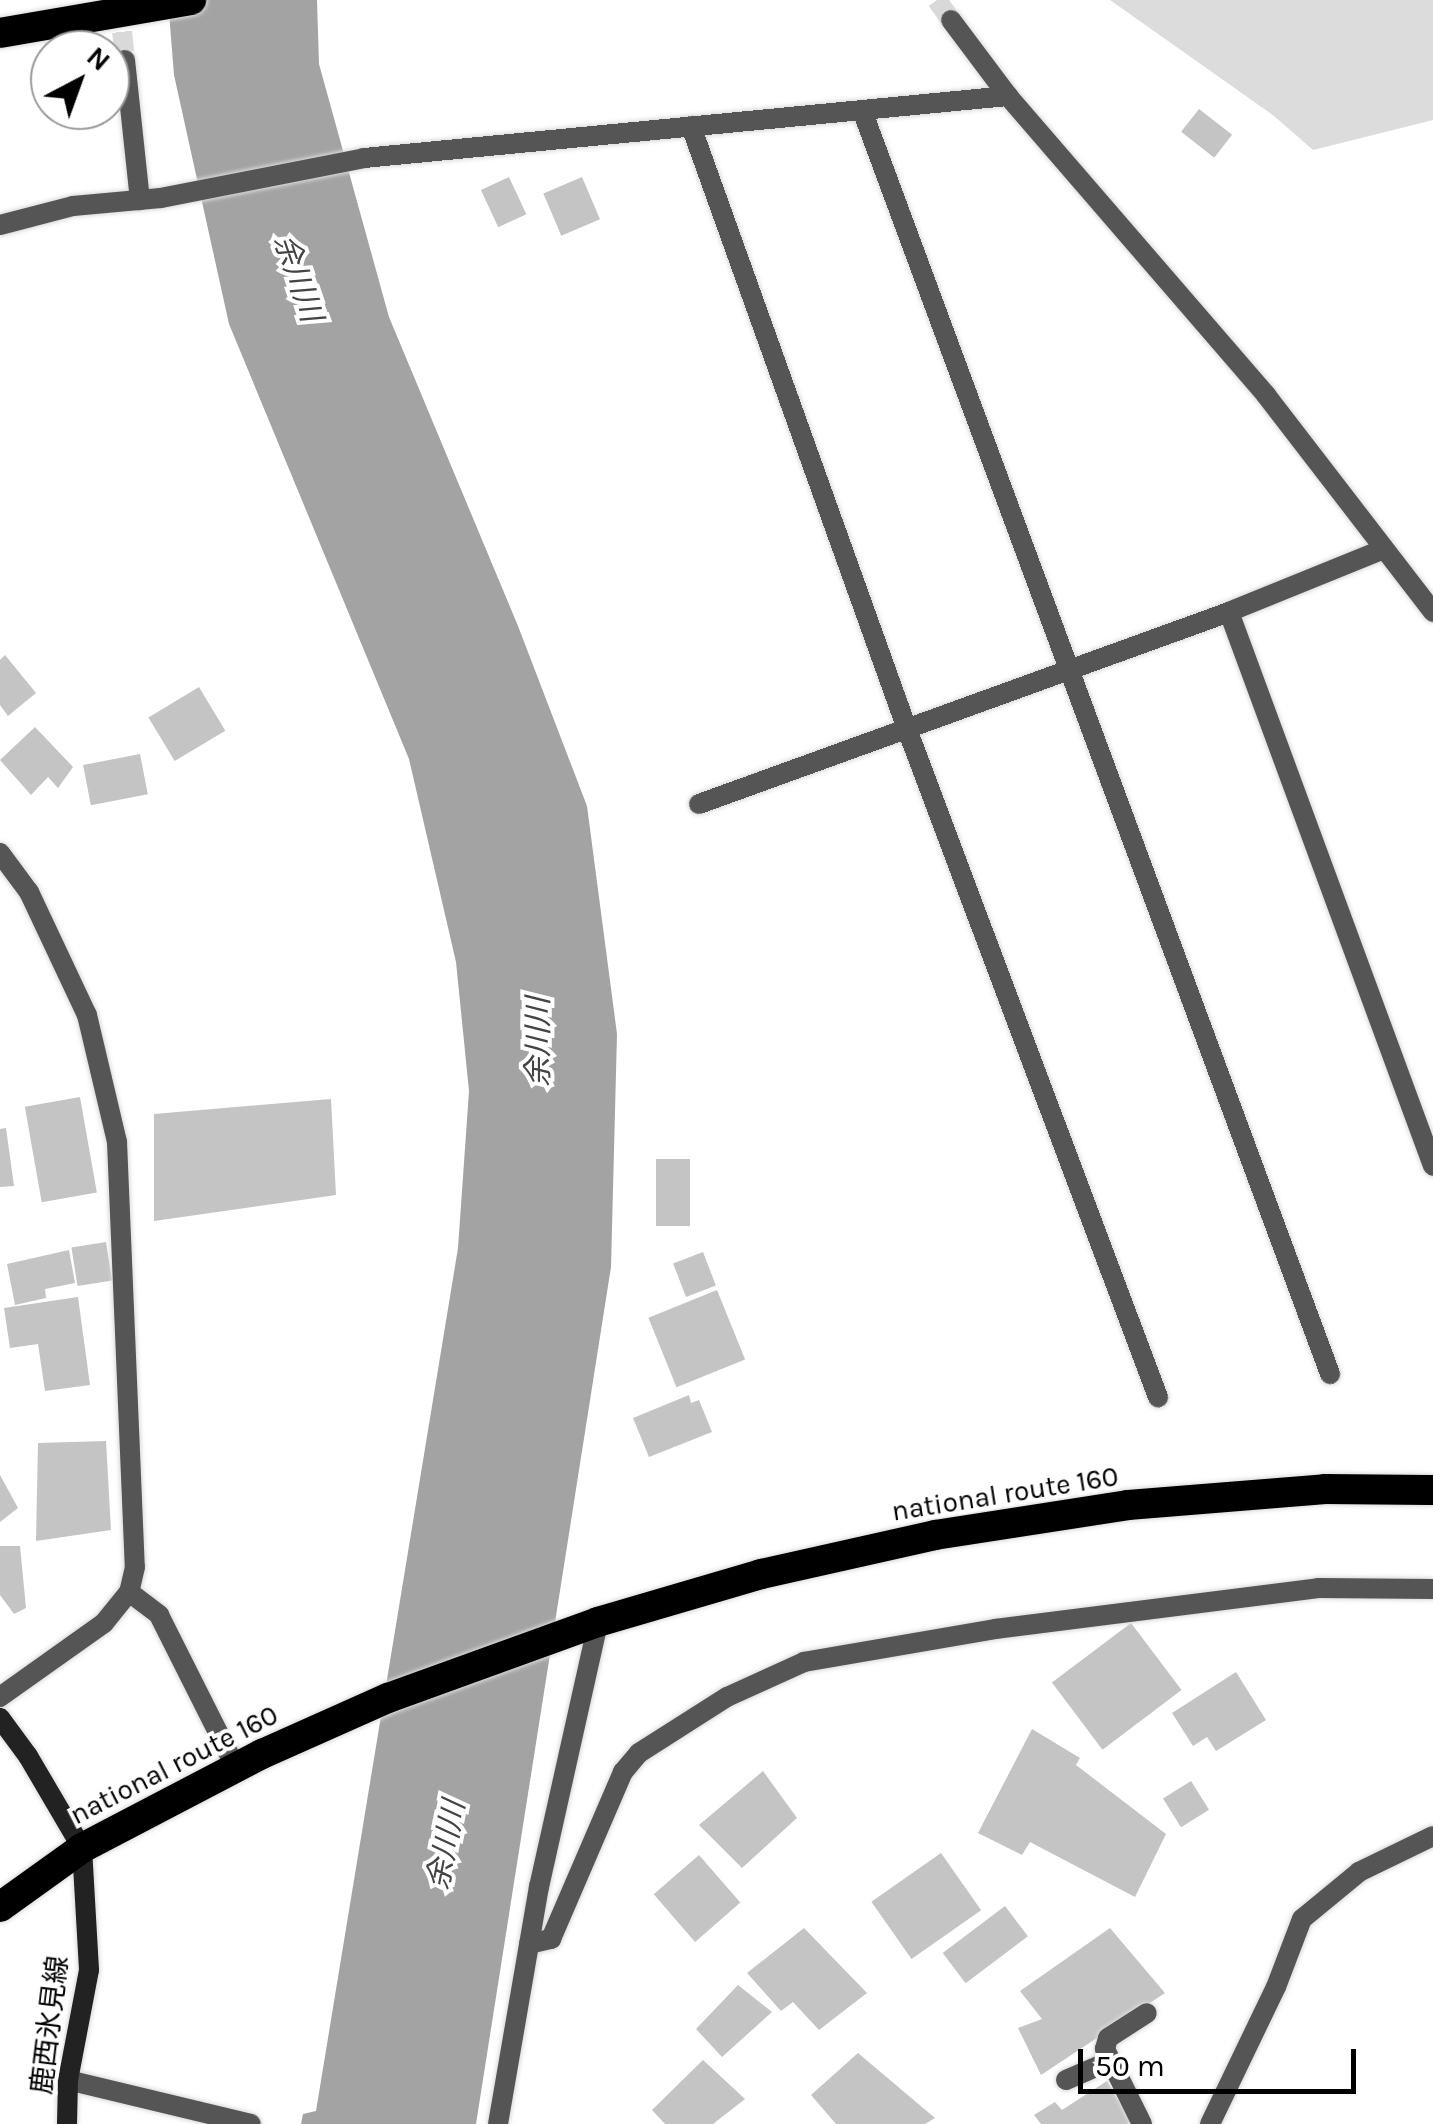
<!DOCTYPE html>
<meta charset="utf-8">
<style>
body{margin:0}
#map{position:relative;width:1433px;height:2124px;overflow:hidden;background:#fff;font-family:Karla,"Noto Sans JP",sans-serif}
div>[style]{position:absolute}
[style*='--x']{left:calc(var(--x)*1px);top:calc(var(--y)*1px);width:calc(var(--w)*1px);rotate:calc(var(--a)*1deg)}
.green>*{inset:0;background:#dcdcdc}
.water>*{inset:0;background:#a3a3a3}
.building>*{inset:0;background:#c4c4c4;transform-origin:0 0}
.street-tunnel>*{height:20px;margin-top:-10px;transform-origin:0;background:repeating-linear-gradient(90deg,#d9d9d9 0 20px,transparent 0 30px)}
.roads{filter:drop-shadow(0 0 2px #dbdbdb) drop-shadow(0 0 2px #dbdbdb)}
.street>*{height:20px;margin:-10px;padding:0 10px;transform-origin:10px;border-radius:10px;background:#555}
.secondary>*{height:20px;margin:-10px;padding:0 10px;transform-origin:10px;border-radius:10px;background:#222}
.highway>*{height:30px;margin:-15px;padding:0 15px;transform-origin:15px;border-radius:15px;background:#000}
span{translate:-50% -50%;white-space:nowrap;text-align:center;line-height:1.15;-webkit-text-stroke:8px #fff;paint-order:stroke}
.street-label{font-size:28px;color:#000}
.water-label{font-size:30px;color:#444;font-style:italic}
.north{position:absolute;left:30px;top:30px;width:100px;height:100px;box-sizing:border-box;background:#fff;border:2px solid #999;border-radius:50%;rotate:41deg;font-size:28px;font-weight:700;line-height:40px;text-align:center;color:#000}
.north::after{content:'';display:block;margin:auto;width:35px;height:45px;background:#000;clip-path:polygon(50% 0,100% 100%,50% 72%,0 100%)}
.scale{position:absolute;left:1078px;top:2049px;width:278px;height:45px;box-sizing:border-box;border:5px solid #000;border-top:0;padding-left:12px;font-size:30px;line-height:35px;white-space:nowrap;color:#000;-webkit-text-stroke:8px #fff;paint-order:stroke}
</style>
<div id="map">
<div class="green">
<i style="clip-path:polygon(1110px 0,1433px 0,1433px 120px,1313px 150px,1274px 116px)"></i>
</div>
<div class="water">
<i style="clip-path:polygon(168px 0,317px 0,319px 64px,389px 317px,518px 626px,587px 806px,617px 1034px,611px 1267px,476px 2124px,301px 2124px,303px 2114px,316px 2111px,458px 1248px,469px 1091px,456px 962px,409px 759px,229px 324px,174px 75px)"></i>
</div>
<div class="building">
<i style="left:1199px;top:109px;width:42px;height:29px;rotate:38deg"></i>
<i style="left:509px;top:177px;width:41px;height:31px;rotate:65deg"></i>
<i style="left:582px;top:177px;width:46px;height:42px;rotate:67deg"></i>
<i style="clip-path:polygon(5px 655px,36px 693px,8px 716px,0 705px,0 660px)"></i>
<i style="left:199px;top:687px;width:51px;height:59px;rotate:59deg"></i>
<i style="clip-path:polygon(35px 727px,73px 767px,58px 788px,48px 777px,31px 795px,0 760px)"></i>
<i style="left:140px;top:754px;width:41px;height:58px;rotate:79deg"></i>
<i style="left:80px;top:1097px;width:97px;height:56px;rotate:80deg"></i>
<i style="clip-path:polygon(331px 1099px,336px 1195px,154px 1221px,154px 1114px)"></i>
<i style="clip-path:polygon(6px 1128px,14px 1186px,0 1187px,0 1129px)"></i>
<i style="left:656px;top:1159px;width:34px;height:67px"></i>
<i style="left:106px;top:1242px;width:39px;height:35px;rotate:81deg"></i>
<i style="clip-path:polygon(69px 1250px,75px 1283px,45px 1289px,46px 1298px,15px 1305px,7px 1264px)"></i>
<i style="left:703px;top:1252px;width:36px;height:32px;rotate:69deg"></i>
<i style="left:717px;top:1290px;width:75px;height:74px;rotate:68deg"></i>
<i style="clip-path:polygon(78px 1297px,90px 1385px,45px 1391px,38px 1344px,10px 1348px,4px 1308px)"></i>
<i style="clip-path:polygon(689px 1395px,691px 1403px,699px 1400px,712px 1432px,649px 1457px,633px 1418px)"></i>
<i style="clip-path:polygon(106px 1441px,111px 1530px,36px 1541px,38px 1443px)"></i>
<i style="clip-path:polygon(0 1475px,18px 1508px,0 1522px)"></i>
<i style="clip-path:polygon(0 1546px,20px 1546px,26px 1608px,14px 1614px,0 1595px)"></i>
<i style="left:1131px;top:1623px;width:84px;height:99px;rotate:53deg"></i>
<i style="clip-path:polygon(1236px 1672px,1266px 1720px,1216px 1751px,1207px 1737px,1193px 1746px,1172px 1713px)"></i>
<i style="clip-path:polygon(1032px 1729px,1080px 1758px,1076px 1765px,1166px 1834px,1135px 1897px,1030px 1842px,1022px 1855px,978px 1833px)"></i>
<i style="clip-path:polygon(763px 1771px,797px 1818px,742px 1868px,699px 1825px)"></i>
<i style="left:1191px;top:1781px;width:34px;height:33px;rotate:58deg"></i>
<i style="left:941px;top:1853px;width:70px;height:85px;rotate:55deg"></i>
<i style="left:699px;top:1855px;width:63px;height:60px;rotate:49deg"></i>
<i style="left:1005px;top:1906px;width:38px;height:78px;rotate:53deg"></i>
<i style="clip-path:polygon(804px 1928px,867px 1993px,819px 2030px,793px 2002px,781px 2011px,747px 1973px)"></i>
<i style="clip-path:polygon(1110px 1928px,1165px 1993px,1041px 2075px,1018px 2028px,1042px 2019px,1020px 1991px)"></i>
<i style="clip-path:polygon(738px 1985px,772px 2012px,722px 2057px,696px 2029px)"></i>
<i style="clip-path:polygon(858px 2053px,935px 2118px,925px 2124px,836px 2124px,811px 2095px)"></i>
<i style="clip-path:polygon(703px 2060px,745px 2099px,713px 2124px,665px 2124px,652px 2110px)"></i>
<i style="clip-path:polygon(1107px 2081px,1131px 2122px,1127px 2124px,1041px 2124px,1034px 2115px,1055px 2102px,1062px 2110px)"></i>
</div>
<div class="street-tunnel">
<i style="--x:937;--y:0;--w:24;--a:55"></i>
<i style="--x:119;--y:2;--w:58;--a:84.1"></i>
</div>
<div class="roads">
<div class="street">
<i style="--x:951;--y:20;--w:95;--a:53.1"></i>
<i style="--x:1008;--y:96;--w:395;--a:49.2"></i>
<i style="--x:1266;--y:395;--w:274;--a:52.4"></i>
<i style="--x:125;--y:60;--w:141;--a:83.9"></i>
<i style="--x:862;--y:110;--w:1348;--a:69.68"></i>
<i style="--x:691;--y:126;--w:641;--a:70.29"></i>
<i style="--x:907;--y:729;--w:714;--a:69.41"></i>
<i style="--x:0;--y:225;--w:75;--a:-14.6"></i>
<i style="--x:73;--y:206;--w:88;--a:-5.2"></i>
<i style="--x:161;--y:198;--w:207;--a:-11.1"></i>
<i style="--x:364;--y:158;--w:647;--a:-5.5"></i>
<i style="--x:1384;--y:549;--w:167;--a:157.9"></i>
<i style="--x:1229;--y:612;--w:590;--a:69.78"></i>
<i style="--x:699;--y:804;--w:564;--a:-19.91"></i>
<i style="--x:0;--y:853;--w:49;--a:53.4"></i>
<i style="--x:29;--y:892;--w:136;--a:64.8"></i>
<i style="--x:87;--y:1015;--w:130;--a:76.7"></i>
<i style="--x:117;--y:1142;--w:425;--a:87.6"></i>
<i style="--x:135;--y:1567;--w:26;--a:103"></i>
<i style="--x:129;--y:1592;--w:40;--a:129"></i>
<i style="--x:104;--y:1623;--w:128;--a:144.6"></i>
<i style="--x:129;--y:1592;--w:38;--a:37"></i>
<i style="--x:159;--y:1615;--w:171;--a:63.3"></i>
<i style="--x:529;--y:1944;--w:23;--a:-13"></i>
<i style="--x:551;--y:1939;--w:182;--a:-66.7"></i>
<i style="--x:623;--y:1772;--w:25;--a:-50"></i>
<i style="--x:639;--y:1753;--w:104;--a:-32.5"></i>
<i style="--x:727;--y:1697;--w:85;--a:-24.4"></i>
<i style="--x:804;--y:1662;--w:194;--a:-9.8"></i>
<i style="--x:995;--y:1629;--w:326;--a:-7.2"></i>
<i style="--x:1318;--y:1588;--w:115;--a:0.5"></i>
<i style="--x:68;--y:2080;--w:188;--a:13.5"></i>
<i style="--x:1066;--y:2080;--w:48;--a:-23.4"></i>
<i style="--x:498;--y:2124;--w:241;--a:-80.2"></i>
<i style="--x:539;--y:1887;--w:271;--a:-77.4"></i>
<i style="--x:1142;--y:2124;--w:84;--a:-116.3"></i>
<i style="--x:1105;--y:2049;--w:11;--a:-75"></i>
<i style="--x:1108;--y:2038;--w:46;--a:-32.7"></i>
<i style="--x:1210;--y:2124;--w:152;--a:-64.3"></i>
<i style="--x:1276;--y:1987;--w:73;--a:-69.1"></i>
<i style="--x:1302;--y:1919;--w:74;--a:-39.5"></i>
<i style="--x:1359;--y:1872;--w:82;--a:-25.9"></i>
</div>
<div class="secondary">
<i style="--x:0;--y:1718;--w:47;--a:53.6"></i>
<i style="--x:28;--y:1756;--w:107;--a:59.6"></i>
<i style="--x:82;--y:1848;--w:122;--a:86.7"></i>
<i style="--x:89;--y:1970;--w:112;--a:100.8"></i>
<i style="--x:68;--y:2080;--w:44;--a:91.3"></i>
</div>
<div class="highway">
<i style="--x:0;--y:33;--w:194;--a:-9.8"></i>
<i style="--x:0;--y:1907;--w:101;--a:-35.7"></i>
<i style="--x:82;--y:1848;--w:203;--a:-27.6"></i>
<i style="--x:262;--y:1754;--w:138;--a:-24"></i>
<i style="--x:388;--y:1698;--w:223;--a:-19.9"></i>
<i style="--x:598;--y:1622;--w:170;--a:-16.4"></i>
<i style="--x:761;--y:1574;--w:178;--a:-12.6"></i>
<i style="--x:935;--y:1535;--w:195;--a:-8.8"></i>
<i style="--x:1128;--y:1505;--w:198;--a:-4.6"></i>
<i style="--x:1325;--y:1489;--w:108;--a:0.5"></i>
</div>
</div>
<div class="street-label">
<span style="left:1005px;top:1494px;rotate:-9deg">national route 160</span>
<span style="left:174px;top:1765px;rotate:-27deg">national route 160</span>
<span style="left:50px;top:2025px;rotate:-83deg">鹿西氷見線</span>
</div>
<div class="water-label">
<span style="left:298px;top:278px;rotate:71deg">余川川</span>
<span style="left:538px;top:1042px;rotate:-90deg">余川川</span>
<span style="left:446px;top:1845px;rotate:-79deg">余川川</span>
</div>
<div class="north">N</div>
<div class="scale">50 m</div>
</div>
